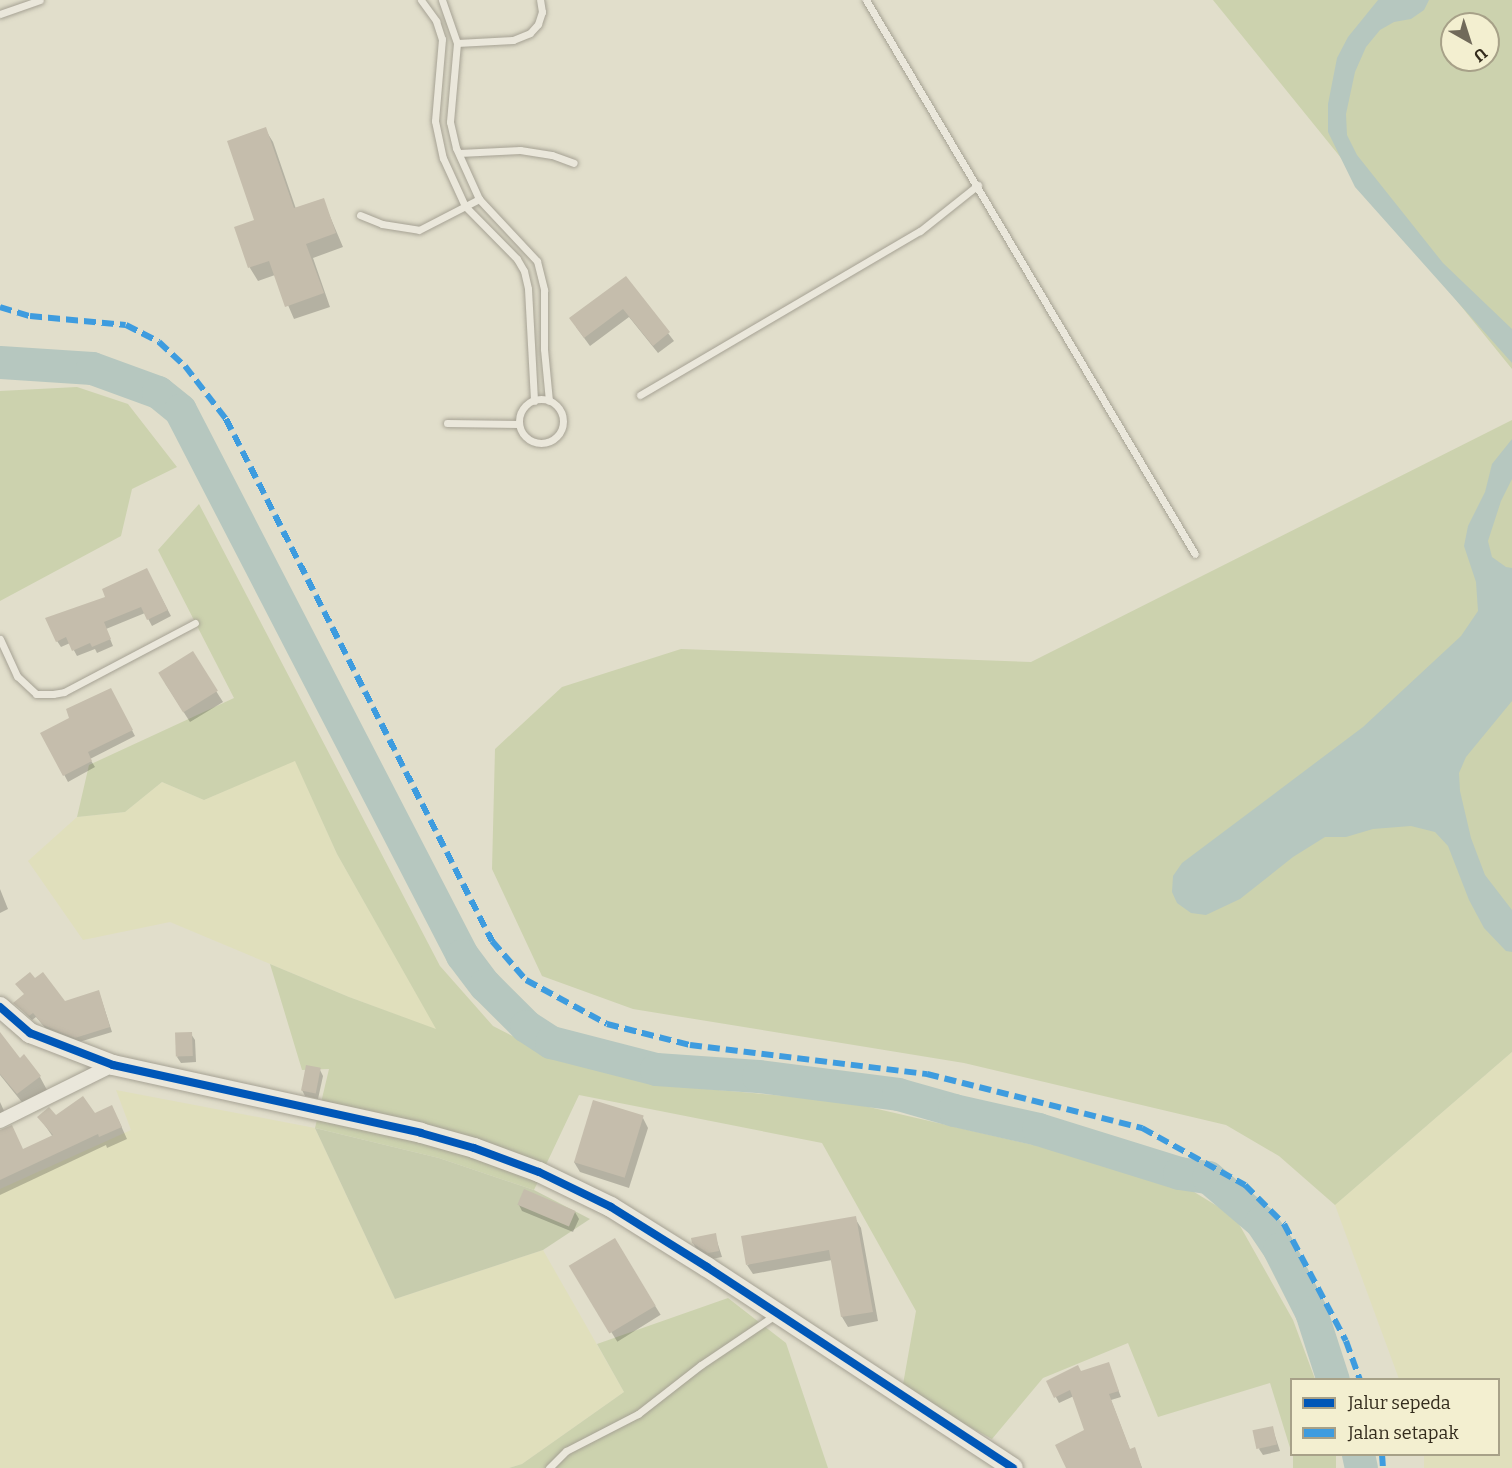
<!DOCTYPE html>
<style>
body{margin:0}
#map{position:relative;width:1512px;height:1468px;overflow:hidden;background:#e1decb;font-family:Bitter,serif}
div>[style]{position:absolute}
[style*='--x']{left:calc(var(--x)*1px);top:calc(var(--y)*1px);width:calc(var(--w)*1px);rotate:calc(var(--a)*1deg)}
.farmland>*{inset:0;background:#e0dfbc}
.green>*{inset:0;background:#ccd2ae;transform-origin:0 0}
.cemetery>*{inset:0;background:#c7ccad}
.water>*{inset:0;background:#b6c7bf}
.shadow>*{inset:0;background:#0003;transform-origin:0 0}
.river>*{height:33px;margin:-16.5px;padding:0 16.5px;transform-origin:16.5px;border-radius:16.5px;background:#b6c7bf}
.building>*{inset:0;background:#c5bdac;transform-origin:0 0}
.roads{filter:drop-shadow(0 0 2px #a6a294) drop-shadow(0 0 2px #a6a294)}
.lane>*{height:7px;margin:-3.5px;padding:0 3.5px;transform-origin:3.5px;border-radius:3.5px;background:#eae7db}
.lane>.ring{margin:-3.5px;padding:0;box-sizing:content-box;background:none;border:7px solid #eae7db;border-radius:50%}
.street>*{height:14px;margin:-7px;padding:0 7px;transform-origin:7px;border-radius:7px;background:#eae7db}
.secondary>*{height:20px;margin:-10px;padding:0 10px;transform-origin:10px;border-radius:10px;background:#eae7db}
.quiet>*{height:6px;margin-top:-3px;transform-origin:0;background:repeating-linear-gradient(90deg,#3e9cdf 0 12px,transparent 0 18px)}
.cycleway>*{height:8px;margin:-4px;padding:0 4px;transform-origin:4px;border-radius:4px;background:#0057b8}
span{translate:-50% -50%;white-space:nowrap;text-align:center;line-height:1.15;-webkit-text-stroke:4.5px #f3efd0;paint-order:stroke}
.legend{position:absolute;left:1290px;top:1378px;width:210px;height:78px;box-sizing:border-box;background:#f3efd0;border:2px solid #a7a188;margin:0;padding:8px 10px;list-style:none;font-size:18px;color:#342c1d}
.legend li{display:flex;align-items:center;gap:12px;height:30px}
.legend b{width:30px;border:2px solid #a7a188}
.north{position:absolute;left:1440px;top:12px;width:60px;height:60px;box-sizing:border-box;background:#f3efd0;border:2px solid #a7a188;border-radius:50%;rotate:141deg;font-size:16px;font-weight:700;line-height:24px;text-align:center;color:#342c1d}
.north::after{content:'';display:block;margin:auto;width:21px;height:27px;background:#716a5a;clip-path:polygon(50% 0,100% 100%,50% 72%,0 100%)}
</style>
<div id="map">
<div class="farmland">
<i style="clip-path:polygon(295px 760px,337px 854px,437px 1030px,349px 997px,170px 922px,83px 940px,28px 861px,77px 817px,125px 812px,162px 782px,204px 800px)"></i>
<i style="clip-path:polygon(1512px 1052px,1512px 1468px,1424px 1468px,1424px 1455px,1498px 1454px,1498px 1380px,1399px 1379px,1335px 1205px)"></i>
<i style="clip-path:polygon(116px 1090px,315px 1128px,395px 1299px,543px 1250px,624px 1392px,522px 1464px,509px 1468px,0 1468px,0 1189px,131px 1130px)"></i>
</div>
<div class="green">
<i style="clip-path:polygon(evenodd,1213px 0,1512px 0,1512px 369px,1213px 0,1452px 24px,1488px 24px,1488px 60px,1452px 60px,1452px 24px)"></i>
<i style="clip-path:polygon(77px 387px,128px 404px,177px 467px,132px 489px,121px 536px,0 601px,0 391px)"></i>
<i style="clip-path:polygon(1512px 420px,1512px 1052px,1335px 1205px,1279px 1156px,1226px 1125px,964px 1063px,633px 1009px,542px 976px,492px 869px,495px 749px,562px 687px,681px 649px,1031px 662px)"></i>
<i style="clip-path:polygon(199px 504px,440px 966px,493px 1026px,555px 1058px,661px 1085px,843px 1101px,1168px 1176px,1235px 1217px,1293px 1320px,1315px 1379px,1292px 1380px,1291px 1451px,1270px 1383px,1158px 1417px,1128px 1343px,1043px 1378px,992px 1439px,902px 1390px,916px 1311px,822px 1143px,579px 1095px,534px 1190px,439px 1158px,315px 1128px,329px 1069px,302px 1070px,270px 964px,349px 997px,436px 1029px,337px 854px,295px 761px,204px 800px,162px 782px,125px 812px,77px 817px,89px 765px,234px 698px,158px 550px)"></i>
<i style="clip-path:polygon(728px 1298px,786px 1343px,828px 1468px,509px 1468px,522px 1464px,624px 1392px,597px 1344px)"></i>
<i style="left:1293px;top:1455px;width:43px;height:14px"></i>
</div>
<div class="cemetery">
<i style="clip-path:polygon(315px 1128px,439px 1158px,534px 1190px,590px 1219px,543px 1250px,395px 1299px)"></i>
</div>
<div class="water">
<i style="clip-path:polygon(1378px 0,1429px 0,1424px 10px,1411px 19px,1394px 22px,1380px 30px,1366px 47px,1355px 72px,1346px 114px,1347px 135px,1357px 155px,1443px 263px,1512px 329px,1512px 363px,1355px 187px,1328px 132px,1328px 104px,1337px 58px,1348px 37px)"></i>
<i style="clip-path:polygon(1512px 439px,1512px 479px,1501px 501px,1488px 541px,1492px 557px,1506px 567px,1512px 568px,1512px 701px,1466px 757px,1459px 773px,1460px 791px,1471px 838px,1485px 875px,1512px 910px,1512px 952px,1506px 951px,1484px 928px,1469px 900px,1448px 846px,1435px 832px,1411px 826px,1373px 829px,1346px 837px,1325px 837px,1293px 857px,1240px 899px,1206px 915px,1191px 913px,1177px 903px,1172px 892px,1173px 876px,1182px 863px,1363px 727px,1461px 636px,1478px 611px,1476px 582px,1464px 546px,1468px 526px,1485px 492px,1492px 464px)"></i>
</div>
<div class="shadow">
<i style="clip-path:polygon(265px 129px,273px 142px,296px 209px,323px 200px,343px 247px,313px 258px,330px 307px,294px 319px,275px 275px,258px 281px,250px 268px,236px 228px,256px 221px)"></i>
<i style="clip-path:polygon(626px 278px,674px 341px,658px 353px,629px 317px,590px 346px,576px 327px)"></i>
<i style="clip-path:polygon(150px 576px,171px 616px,152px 626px,145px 613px,106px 629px,113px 646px,97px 653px,95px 649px,77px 656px,70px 643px,61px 647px,57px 641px,107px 598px)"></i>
<i style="clip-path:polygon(192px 653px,223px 702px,190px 722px,165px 683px)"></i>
<i style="clip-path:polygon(111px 690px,135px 736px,90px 759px,95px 767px,68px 782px,42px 733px,71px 718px)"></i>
<i style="clip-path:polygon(0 889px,8px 909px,0 913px)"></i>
<i style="clip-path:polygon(99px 992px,112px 1032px,79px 1042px,47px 1030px,36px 1017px,32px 1020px,15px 1003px,25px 995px,64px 1003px)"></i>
<i style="clip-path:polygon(191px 1034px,195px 1040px,196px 1062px,181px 1063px,177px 1057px)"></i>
<i style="clip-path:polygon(0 1037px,19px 1060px,40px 1077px,47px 1090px,25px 1106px,0 1075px)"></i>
<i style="clip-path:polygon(320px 1070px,323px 1076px,318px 1099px,305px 1096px,302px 1090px)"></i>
<i style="clip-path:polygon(0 1102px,9px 1122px,0 1128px)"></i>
<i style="clip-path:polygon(95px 1115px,118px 1119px,127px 1139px,107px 1148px,106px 1145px,0 1195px,0 1132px,24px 1151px,53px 1137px,39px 1117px)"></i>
<i style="clip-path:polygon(643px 1118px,648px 1128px,629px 1188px,580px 1172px,574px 1162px)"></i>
<i style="clip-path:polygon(519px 1205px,575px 1212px,579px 1219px,573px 1232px,522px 1211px)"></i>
<i style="clip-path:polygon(855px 1218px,861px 1228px,878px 1321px,848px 1327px,842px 1317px,832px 1260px,753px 1274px,747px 1265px)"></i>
<i style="clip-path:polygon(715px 1235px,722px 1257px,712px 1259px,697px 1250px,693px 1243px)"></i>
<i style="left:614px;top:1240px;width:88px;height:51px;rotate:58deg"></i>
<i style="clip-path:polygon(1108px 1364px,1121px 1397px,1111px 1400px,1130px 1450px,1137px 1455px,1142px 1468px,1068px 1468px,1086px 1431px,1074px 1396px,1059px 1403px,1048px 1382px)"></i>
<i style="clip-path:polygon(1272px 1427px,1280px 1451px,1263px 1455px,1259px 1449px)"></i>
</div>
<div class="river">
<i style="--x:0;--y:362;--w:92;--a:3.7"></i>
<i style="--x:92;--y:368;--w:70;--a:20"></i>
<i style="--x:158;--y:392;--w:28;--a:39"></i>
<i style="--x:180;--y:410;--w:614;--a:62.64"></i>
<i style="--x:462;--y:955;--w:38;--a:53"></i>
<i style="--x:485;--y:985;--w:58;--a:45"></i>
<i style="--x:526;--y:1026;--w:30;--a:33"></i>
<i style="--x:551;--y:1042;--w:108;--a:14.4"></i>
<i style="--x:656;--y:1069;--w:102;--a:3.9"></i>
<i style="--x:758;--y:1076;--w:141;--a:7.3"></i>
<i style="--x:898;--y:1094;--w:58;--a:15.9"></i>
<i style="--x:954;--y:1110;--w:86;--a:12.7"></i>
<i style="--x:1038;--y:1129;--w:148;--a:17.3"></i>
<i style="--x:1179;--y:1173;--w:29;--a:8"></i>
<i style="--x:1208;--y:1177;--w:70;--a:40.3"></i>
<i style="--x:1261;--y:1222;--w:32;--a:56"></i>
<i style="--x:1279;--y:1249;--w:71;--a:63.1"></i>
<i style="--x:1311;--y:1312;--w:71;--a:72.1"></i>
<i style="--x:1358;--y:1454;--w:14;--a:78"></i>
</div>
<div class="building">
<i style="clip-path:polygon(266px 127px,294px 208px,324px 198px,336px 233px,306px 244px,324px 293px,285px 307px,269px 261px,248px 268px,234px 227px,254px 220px,227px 141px)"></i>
<i style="clip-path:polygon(626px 276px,670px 332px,653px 346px,623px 309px,584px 338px,569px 318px)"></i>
<i style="clip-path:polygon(147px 568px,168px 610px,147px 620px,141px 607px,104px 622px,111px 639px,92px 647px,90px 643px,72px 651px,66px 637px,56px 642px,45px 618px,105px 597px,102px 589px)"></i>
<i style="left:193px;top:651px;width:47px;height:41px;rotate:58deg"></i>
<i style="clip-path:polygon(111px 688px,133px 730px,88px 752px,92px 761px,63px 776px,40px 733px,69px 718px,66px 709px)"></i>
<i style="clip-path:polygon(30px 972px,35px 978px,43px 972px,65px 1001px,99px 990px,110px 1027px,75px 1038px,43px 1025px,33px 1013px,29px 1016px,13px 1003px,24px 994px,15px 984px)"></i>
<i style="clip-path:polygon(0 1032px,20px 1058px,24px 1054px,41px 1076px,17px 1094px,0 1074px)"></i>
<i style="left:192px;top:1032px;width:24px;height:17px;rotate:88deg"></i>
<i style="left:306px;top:1065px;width:15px;height:26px;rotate:11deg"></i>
<i style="clip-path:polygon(83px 1096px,95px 1113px,112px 1105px,122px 1127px,99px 1137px,98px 1134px,0 1180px,0 1130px,12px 1125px,23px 1149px,53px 1135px,37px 1117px,49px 1107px,56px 1115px)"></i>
<i style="left:593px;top:1100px;width:53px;height:65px;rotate:17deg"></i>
<i style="left:524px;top:1189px;width:56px;height:17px;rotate:23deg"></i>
<i style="clip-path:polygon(856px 1216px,873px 1312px,841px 1317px,829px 1250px,746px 1265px,741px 1236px)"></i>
<i style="clip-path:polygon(716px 1233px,719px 1251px,708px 1253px,692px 1243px,691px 1238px)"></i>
<i style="left:615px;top:1238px;width:79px;height:54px;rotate:59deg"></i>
<i style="clip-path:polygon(1109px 1362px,1119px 1391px,1109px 1394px,1130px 1449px,1135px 1447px,1142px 1468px,1066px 1468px,1055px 1445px,1084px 1430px,1070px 1390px,1054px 1398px,1046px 1381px,1078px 1365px,1081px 1371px)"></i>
<i style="left:1273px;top:1426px;width:19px;height:21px;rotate:78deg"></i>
</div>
<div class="roads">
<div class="lane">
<i style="--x:421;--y:0;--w:26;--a:54"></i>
<i style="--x:436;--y:21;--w:19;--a:72"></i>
<i style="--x:442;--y:39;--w:82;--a:94.9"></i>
<i style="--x:435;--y:121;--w:38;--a:78"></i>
<i style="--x:443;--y:158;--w:53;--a:65.4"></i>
<i style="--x:465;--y:206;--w:74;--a:45.5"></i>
<i style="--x:517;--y:259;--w:14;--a:60"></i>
<i style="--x:524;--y:271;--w:18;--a:77"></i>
<i style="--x:528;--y:289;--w:112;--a:86.9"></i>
<i style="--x:442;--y:0;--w:46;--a:70.8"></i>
<i style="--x:457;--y:43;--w:79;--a:95.1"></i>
<i style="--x:450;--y:122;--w:27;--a:77"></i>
<i style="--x:456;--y:148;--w:56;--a:65.7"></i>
<i style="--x:479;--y:199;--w:85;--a:46.9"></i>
<i style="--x:537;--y:261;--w:30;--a:76"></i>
<i style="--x:544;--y:290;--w:59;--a:90"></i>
<i style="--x:544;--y:349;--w:52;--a:84.5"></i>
<i style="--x:866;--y:0;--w:644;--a:59.3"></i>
<i style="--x:0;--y:14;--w:42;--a:-19.3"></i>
<i style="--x:457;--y:43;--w:56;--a:-3.1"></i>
<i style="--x:513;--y:40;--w:18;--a:-22"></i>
<i style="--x:530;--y:33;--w:12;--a:-48"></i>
<i style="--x:538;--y:24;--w:13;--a:-72"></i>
<i style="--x:542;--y:12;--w:12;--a:-99"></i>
<i style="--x:459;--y:153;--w:61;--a:-2.8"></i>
<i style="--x:520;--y:150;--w:32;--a:9"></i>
<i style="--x:552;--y:155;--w:23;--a:20"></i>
<i style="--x:360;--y:215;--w:24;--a:22"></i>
<i style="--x:382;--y:224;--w:37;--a:9"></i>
<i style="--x:419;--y:230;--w:68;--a:-27.3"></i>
<i style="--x:640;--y:395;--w:324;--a:-30.4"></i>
<i style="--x:920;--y:231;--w:74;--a:-38.4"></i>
<i class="ring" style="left:519px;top:399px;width:37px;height:37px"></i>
<i style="--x:447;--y:423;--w:72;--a:0.8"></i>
<i style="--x:0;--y:639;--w:41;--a:65.3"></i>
<i style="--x:17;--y:676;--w:26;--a:43"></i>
<i style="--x:36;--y:694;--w:17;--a:0"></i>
<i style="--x:53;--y:694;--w:11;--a:-10"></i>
<i style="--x:64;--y:692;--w:148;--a:-27.8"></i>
<i style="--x:549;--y:1468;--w:24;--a:-45"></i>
<i style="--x:566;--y:1451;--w:81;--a:-27.2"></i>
<i style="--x:638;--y:1414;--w:80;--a:-37.9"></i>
<i style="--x:701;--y:1365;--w:89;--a:-34"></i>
</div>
<div class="street">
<i style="--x:0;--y:1121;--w:126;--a:-26.4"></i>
</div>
<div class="secondary">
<i style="--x:0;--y:1007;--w:40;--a:41"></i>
<i style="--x:30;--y:1033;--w:89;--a:21.1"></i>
<i style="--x:113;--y:1065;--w:315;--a:12.4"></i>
<i style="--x:421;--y:1133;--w:55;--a:15.8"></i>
<i style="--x:474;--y:1148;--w:69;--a:20.3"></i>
<i style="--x:539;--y:1172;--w:80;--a:25.9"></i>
<i style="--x:611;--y:1207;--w:113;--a:32"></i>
<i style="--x:707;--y:1267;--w:366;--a:33.3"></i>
</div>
</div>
<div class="quiet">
<i style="--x:0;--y:307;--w:31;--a:17"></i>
<i style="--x:30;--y:316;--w:96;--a:5.4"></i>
<i style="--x:126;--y:325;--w:37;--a:27"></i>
<i style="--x:159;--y:342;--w:35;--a:43"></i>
<i style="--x:185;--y:366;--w:67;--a:52.3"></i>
<i style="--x:226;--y:419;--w:586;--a:63"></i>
<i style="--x:492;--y:941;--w:52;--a:48.9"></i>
<i style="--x:526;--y:980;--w:92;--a:28.5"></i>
<i style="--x:607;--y:1024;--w:86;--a:14.2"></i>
<i style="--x:690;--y:1045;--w:239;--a:7"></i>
<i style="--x:927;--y:1074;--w:222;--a:14.1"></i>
<i style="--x:1142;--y:1128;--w:118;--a:29"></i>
<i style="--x:1245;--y:1185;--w:55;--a:45"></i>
<i style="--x:1284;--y:1224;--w:132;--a:62.1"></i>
<i style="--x:1346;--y:1341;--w:41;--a:70.3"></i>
<i style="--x:1382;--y:1454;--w:14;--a:86"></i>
</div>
<div class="cycleway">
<i style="--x:0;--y:1007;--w:40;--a:41"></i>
<i style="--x:30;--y:1033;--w:89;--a:21.1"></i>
<i style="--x:113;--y:1065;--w:315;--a:12.4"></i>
<i style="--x:421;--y:1133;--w:55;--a:15.8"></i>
<i style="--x:474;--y:1148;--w:69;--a:20.3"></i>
<i style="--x:539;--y:1172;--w:80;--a:25.9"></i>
<i style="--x:611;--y:1207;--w:113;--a:32"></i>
<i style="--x:707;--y:1267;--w:366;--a:33.3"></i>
</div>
<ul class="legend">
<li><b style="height:8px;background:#0057b8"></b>Jalur sepeda</li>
<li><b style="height:8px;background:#3e9cdf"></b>Jalan setapak</li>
</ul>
<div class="north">U</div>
</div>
